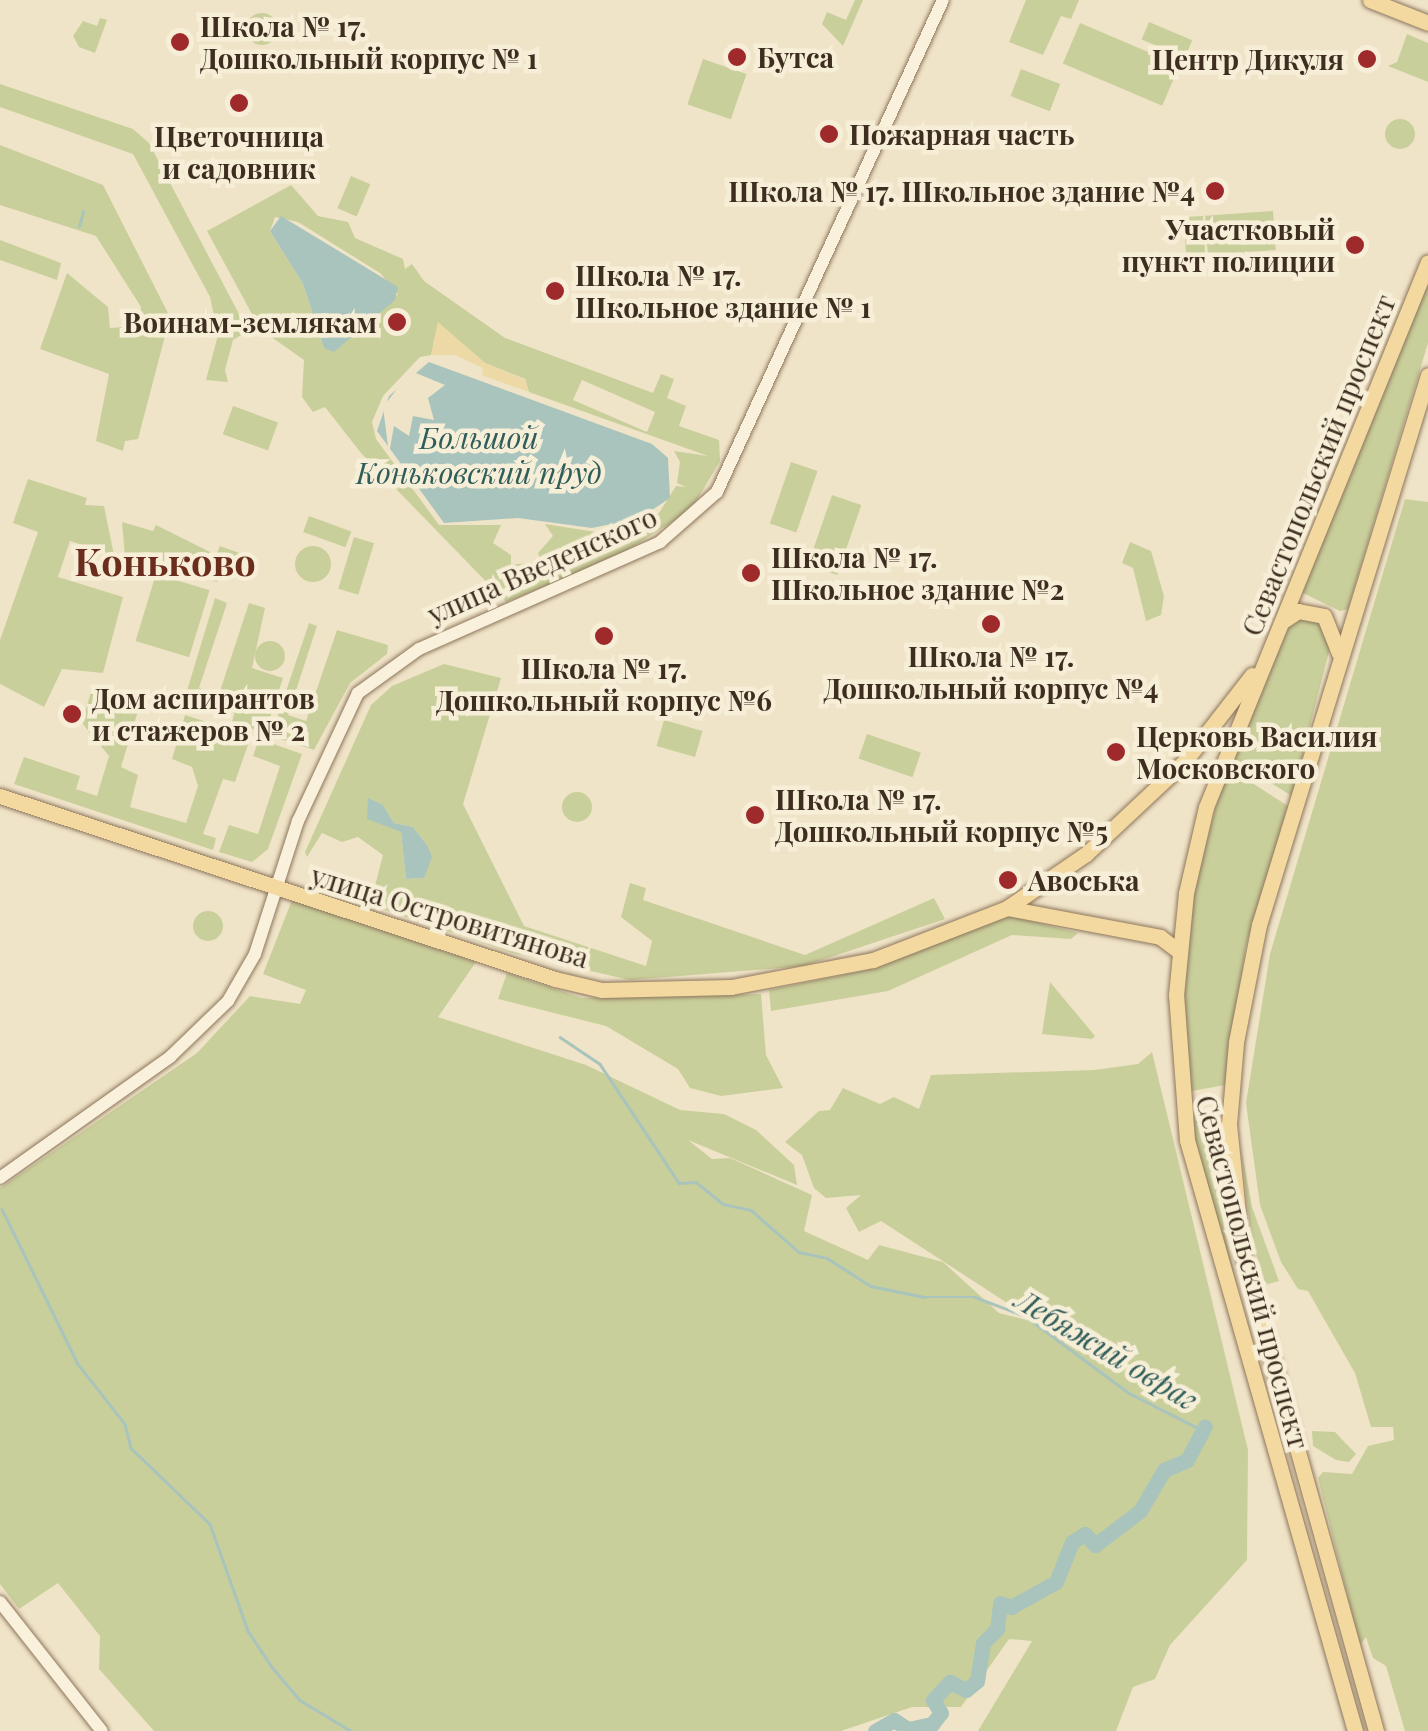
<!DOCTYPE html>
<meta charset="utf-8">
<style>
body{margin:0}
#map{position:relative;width:1428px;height:1731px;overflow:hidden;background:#f0e4c8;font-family:"Playfair Display",serif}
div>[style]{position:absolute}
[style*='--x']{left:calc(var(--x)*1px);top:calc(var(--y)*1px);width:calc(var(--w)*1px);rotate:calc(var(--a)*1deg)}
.green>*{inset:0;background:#c9cf9b;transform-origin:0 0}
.round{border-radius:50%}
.sand>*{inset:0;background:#ecd9a5}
.water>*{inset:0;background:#a9c4bc}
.pier>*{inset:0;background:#f0e4c8}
.stream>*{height:2.5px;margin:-1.25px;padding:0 1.25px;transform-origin:1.25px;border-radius:1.25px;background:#a9c4bc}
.river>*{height:15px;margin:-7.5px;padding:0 7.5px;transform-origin:7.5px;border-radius:7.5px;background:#a9c4bc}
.roads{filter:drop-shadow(0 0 2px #8d765c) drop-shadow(0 0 2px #8d765c)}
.minor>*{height:12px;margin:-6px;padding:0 6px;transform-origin:6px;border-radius:6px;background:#faf1dc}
.major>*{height:15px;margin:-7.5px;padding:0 7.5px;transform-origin:7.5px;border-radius:7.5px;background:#f3d9a0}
.dots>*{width:28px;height:28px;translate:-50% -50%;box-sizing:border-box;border:5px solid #f7eed8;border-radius:50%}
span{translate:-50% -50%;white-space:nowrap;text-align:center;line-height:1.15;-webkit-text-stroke:9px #f7eed8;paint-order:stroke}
.poi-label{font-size:28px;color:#3d2e20;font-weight:700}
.left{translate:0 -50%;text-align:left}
.right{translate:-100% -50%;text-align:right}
.street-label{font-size:28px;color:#3d2e20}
.water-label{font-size:30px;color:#2f5d5a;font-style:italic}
.district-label{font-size:38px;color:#6b2e1e;font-weight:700}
</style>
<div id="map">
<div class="green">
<i style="clip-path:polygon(855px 0,863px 0,843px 46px,822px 24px,827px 12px,846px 20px)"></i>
<i style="clip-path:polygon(1026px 0,1079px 0,1071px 19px,1061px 16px,1043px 55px,1009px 42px)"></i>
<i class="round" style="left:246px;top:13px;width:32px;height:32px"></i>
<i style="clip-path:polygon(100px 18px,107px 20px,95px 53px,79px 47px,73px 36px,83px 21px,97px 26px)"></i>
<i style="left:1149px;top:22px;width:47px;height:19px;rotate:23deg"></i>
<i style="left:1080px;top:23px;width:108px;height:44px;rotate:23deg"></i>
<i style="clip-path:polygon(1407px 34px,1428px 43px,1428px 82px,1388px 66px,1397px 62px)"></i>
<i style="left:703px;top:59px;width:46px;height:48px;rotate:19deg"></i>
<i style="left:1021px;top:69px;width:42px;height:29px;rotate:21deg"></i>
<i style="clip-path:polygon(0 84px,133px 129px,149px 143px,248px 331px,233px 340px,225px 370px,228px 382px,206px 380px,218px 335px,210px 297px,133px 154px,0 107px)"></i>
<i class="round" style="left:1385px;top:119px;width:30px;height:30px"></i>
<i style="clip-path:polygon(0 145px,103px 185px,170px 317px,138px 439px,125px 441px,123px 451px,96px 441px,109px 374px,40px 349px,67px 273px,108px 307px,110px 328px,138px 326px,141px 307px,96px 236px,0 205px)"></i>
<i style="left:351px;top:176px;width:21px;height:35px;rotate:23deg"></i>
<i style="clip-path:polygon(evenodd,291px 185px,318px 216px,348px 222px,355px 238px,403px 259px,405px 269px,412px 264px,424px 281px,505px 338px,653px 393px,661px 374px,674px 379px,667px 398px,686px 406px,679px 426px,719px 440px,720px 461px,691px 510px,618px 556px,506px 602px,361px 453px,325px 407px,313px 412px,302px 397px,304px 360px,260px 329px,207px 231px,291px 185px,275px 217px,298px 222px,380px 273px,398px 294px,358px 335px,324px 348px,303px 284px,270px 231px,275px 217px,291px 185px,438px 323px,485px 363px,525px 379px,529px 392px,708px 456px,674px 451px,680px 462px,677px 483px,686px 487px,676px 486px,659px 513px,596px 532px,545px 524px,553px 536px,538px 553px,541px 561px,511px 565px,511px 555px,493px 543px,501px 525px,439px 525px,376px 439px,372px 422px,383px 396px,420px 357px,431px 355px,438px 323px,291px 185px,582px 380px,655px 412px,647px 432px,573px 400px,582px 380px)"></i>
<i style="left:1273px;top:211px;width:39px;height:68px;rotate:86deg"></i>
<i style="left:1203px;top:216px;width:38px;height:19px;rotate:87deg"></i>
<i style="clip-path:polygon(0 240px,61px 263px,57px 280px,0 260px)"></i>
<i style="clip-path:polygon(1428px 277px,1428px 343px,1348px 609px,1340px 611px,1301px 592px)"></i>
<i style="left:233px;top:406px;width:48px;height:30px;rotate:20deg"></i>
<i style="left:791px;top:462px;width:28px;height:65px;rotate:19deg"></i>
<i style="clip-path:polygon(28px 479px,87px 498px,85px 505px,104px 506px,114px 555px,70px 541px,58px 577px,123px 597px,103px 673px,62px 669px,44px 707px,0 684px,0 640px,38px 532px,13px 523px)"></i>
<i style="left:832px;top:495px;width:31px;height:74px;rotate:19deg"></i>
<i style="clip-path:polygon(1405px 499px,1428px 502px,1428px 1731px,1405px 1731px,1386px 1666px,1373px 1658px,1366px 1637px,1360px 1645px,1318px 1478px,1323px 1472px,1352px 1474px,1368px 1446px,1394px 1440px,1393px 1427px,1371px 1427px,1355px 1373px,1308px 1291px,1298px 1289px,1281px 1262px,1260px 1205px,1246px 1103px,1270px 954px)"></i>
<i style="left:309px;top:516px;width:45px;height:17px;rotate:20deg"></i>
<i style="clip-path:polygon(122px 522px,153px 531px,156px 525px,216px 555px,220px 546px,248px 556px,240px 578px,222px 573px,217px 582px,125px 557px)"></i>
<i style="left:354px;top:537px;width:21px;height:54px;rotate:17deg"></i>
<i style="clip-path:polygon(1130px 542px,1151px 551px,1164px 596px,1161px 615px,1146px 621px,1133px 568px,1122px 563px)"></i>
<i class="round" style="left:295px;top:546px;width:36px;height:36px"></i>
<i style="left:156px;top:574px;width:56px;height:70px;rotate:17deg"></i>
<i style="clip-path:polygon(215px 598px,227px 603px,199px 688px,219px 694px,249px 603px,265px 608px,252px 668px,283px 678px,265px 733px,232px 722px,235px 710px,186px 694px)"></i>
<i style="clip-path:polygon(1293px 618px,1321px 619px,1332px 640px,1292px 796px,1230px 758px)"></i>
<i style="clip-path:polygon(309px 623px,317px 626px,288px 715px,306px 721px,337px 630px,388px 645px,387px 654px,350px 683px,314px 750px,271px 736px)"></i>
<i class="round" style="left:255px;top:641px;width:30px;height:30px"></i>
<i style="clip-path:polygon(evenodd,444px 664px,501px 678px,463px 804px,524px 926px,646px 966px,652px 941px,621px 917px,630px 883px,646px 888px,643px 900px,805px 955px,934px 898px,945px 919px,804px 966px,630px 980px,512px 953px,370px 905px,383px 855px,358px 837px,342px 842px,322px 833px,307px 857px,305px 852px,371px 705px,392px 686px,444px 664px,383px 805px,394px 823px,413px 827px,427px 845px,424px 878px,406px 879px,401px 832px,391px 826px,383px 805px)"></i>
<i style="clip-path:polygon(93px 685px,141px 701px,121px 767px,138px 775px,130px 807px,186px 823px,198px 786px,192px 767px,172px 759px,185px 715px,251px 736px,235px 782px,223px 779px,203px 834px,216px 838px,213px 850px,14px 784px,24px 757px,80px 776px,76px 789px,97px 796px,109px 756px,82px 723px)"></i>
<i style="left:664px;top:720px;width:40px;height:27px;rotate:16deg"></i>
<i style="left:867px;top:734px;width:57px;height:26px;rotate:19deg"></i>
<i style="clip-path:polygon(259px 739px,302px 754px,268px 849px,252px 862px,219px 852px,229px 825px,258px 834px,280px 766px,253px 756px)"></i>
<i style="clip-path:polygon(1226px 766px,1288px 806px,1246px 946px,1225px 1085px,1192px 1091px,1185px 1083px,1184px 1001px,1194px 891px)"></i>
<i class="round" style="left:562px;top:792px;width:30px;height:30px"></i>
<i style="clip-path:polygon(292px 900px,476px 962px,438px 1017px,586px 1065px,680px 1110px,724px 1114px,756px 1130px,794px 1165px,797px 1185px,688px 1140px,712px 1159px,730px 1158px,812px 1195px,804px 1231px,868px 1260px,879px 1245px,943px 1262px,999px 1313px,1038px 1323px,881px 1221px,859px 1232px,846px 1208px,861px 1195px,826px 1198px,814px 1188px,802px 1155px,785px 1142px,819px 1111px,830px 1110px,843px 1088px,880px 1104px,894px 1097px,919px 1109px,931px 1075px,1094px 1070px,1138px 1064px,1152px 1052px,1248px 1450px,1247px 1560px,1170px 1645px,1155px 1679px,1133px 1687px,1116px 1731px,978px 1731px,1032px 1641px,1009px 1639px,961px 1707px,912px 1707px,841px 1731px,154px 1731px,99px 1669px,100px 1636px,58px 1583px,19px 1609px,0 1584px,0 1188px,197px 1053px,250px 996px,300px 1004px,306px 990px,263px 974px)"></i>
<i class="round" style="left:193px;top:911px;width:30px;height:30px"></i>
<i style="clip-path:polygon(1004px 914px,1078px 933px,1071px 939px,1012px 935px,888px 991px,771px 1011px,769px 990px,867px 970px)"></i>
<i style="clip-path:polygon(507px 973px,582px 998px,761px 994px,766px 1055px,783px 1088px,721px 1096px,690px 1088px,678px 1069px,606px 1026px,498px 999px)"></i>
<i style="clip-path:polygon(1050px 982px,1095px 1036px,1092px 1039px,1042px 1034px)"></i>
<i style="clip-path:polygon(1201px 1107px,1215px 1116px,1224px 1228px,1241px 1303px,1190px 1122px)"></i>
<i style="clip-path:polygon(1241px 1147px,1252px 1207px,1279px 1281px,1265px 1285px,1251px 1236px)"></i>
<i style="clip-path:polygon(1312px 1431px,1335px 1432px,1356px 1454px,1349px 1462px,1336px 1460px,1313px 1446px)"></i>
</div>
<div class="sand">
<i style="clip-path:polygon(438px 322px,485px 363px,525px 380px,529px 392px,482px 375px,483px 368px,455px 355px,431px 355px)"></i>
</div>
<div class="water">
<i style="clip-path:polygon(281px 216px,398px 287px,395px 300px,334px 352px,324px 348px,303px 284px,270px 231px)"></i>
<i style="clip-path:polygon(429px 362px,652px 444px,668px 458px,670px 498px,640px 518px,592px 528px,518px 518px,444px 523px,377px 431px,389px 396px)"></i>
<i style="clip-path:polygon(368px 798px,383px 805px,394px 823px,413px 827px,427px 845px,432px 857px,424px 878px,406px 879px,401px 832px,367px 819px)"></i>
</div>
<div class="pier">
<i style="clip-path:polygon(411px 371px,445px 385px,428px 398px,434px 420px,413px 416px,409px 436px,394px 426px,389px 454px,383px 407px)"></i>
</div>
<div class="stream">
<i style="--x:79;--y:226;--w:15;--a:-74"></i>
<i style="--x:560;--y:1037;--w:48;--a:34"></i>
<i style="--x:600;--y:1064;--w:143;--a:56.4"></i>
<i style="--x:679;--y:1183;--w:17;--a:-3"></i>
<i style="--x:696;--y:1182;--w:35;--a:39"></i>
<i style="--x:723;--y:1204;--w:29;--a:12"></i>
<i style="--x:751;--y:1210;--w:64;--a:41.2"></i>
<i style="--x:799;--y:1252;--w:29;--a:12"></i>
<i style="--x:827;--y:1258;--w:52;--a:32.5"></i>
<i style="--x:871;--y:1286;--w:54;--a:11.7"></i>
<i style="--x:924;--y:1297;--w:51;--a:0"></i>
<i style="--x:975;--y:1297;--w:53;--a:20.8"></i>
<i style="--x:1025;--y:1316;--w:129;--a:36.5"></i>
<i style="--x:1129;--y:1393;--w:80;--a:26.9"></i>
<i style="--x:2;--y:1209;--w:173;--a:63.9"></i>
<i style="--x:78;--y:1364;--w:76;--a:51.9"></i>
<i style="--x:125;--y:1424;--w:25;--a:76"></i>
<i style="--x:131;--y:1448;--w:110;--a:43.9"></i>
<i style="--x:210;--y:1524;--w:114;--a:70.4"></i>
<i style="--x:248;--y:1631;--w:43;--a:56.3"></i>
<i style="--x:272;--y:1667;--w:43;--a:49.7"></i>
<i style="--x:300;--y:1700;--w:60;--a:31.3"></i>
<i style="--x:918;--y:1731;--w:4;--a:-45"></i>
</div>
<div class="river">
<i style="--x:875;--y:1731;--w:22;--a:-30"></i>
<i style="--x:894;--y:1720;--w:17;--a:33"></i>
<i style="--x:908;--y:1729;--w:25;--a:-12"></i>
<i style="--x:932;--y:1724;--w:14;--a:-51"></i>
<i style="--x:941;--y:1713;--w:15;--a:-122"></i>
<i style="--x:933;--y:1700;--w:25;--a:-47"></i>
<i style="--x:950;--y:1682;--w:18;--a:27"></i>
<i style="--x:966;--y:1690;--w:14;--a:-39"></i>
<i style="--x:977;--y:1681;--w:38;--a:-81"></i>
<i style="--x:983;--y:1643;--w:20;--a:-45"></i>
<i style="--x:997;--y:1629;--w:26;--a:-83"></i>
<i style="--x:1000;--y:1603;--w:12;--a:20"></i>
<i style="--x:1011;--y:1607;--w:51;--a:-29.1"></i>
<i style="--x:1056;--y:1582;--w:43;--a:-68.2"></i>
<i style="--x:1072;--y:1542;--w:15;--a:-32"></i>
<i style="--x:1085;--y:1534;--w:15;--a:48"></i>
<i style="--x:1095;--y:1545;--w:56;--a:-37.1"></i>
<i style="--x:1140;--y:1511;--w:48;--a:-59.7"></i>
<i style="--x:1164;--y:1470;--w:25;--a:-23"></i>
<i style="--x:1187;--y:1460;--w:38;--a:-62"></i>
</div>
<div class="roads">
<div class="minor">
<i style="--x:0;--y:1178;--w:209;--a:-35.4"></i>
<i style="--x:170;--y:1057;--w:81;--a:-44"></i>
<i style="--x:228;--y:1001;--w:54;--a:-60.1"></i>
<i style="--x:255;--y:954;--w:140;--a:-72.1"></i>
<i style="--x:298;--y:821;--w:141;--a:-64.9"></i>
<i style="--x:358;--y:693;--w:75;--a:-35.8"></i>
<i style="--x:419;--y:649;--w:264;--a:-23.9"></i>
<i style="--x:660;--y:542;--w:76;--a:-41.3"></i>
<i style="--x:717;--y:492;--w:541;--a:-65.33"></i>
<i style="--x:0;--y:1602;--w:164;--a:51.7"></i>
</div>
<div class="major">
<i style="--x:1370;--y:0;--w:62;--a:21.6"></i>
<i style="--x:1283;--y:621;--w:18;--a:-34"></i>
<i style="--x:1298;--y:611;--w:26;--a:11"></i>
<i style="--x:1324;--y:616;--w:40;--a:68"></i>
<i style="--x:0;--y:796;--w:584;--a:18.25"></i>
<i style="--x:555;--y:979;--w:48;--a:13.2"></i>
<i style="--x:602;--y:990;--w:129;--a:-1.3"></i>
<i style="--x:731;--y:987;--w:145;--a:-10.8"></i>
<i style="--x:873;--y:960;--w:144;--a:-21.2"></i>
<i style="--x:1007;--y:908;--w:96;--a:-34.4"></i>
<i style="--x:1086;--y:854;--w:136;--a:-43.2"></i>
<i style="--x:1185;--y:761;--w:109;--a:-52.1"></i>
<i style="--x:1007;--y:908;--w:156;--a:10.7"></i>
<i style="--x:1160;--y:937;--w:25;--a:37"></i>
<i style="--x:1355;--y:1731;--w:614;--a:-105.87"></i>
<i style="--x:1187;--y:1140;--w:145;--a:-94.3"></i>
<i style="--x:1176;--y:995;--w:102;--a:-84.4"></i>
<i style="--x:1186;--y:893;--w:88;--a:-76.9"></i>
<i style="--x:1206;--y:807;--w:588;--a:-67.84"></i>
<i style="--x:1376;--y:1731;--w:497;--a:-105.6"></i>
<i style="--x:1242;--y:1252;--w:129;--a:-95.8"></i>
<i style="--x:1229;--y:1124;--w:82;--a:-85.1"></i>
<i style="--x:1236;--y:1042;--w:119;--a:-78.9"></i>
<i style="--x:1259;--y:925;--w:575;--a:-72.92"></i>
</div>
</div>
<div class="dots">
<i style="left:180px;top:42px;background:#9e2a2b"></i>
<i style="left:737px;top:57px;background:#9e2a2b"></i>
<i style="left:1367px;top:59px;background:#9e2a2b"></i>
<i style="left:239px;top:103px;background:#9e2a2b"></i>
<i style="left:829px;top:134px;background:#9e2a2b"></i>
<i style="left:1215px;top:191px;background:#9e2a2b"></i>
<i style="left:1355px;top:245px;background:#9e2a2b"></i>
<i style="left:555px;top:291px;background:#9e2a2b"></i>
<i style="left:397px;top:322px;background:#9e2a2b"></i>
<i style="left:751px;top:573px;background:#9e2a2b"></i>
<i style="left:991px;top:624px;background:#9e2a2b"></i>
<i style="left:604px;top:636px;background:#9e2a2b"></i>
<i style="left:72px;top:714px;background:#9e2a2b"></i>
<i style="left:1116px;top:752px;background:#9e2a2b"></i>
<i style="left:755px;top:815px;background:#9e2a2b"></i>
<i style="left:1008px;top:880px;background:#9e2a2b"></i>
</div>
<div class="poi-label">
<span class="left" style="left:200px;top:42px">Школа № 17.<br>Дошкольный корпус № 1</span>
<span class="left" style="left:757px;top:57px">Бутса</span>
<span class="right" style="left:1344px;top:59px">Центр Дикуля</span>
<span class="left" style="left:849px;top:134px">Пожарная часть</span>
<span style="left:239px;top:152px">Цветочница<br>и садовник</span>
<span class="right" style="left:1195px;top:191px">Школа № 17. Школьное здание №4</span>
<span class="right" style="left:1335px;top:245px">Участковый<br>пункт полиции</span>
<span class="left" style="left:575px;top:291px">Школа № 17.<br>Школьное здание № 1</span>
<span class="right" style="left:377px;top:322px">Воинам-землякам</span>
<span class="left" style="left:771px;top:573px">Школа № 17.<br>Школьное здание №2</span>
<span style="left:991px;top:672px">Школа № 17.<br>Дошкольный корпус №4</span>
<span style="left:604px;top:684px">Школа № 17.<br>Дошкольный корпус №6</span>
<span class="left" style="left:92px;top:714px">Дом аспирантов<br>и стажеров № 2</span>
<span class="left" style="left:1136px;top:752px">Церковь Василия<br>Московского</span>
<span class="left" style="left:775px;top:815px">Школа № 17.<br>Дошкольный корпус №5</span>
<span class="left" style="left:1028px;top:880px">Авоська</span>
</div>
<div class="street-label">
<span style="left:1318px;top:465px;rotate:-68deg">Севастопольский проспект</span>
<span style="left:542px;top:565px;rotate:-24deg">улица Введенского</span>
<span style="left:450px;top:916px;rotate:17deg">улица Островитянова</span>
<span style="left:1253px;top:1272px;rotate:75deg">Севастопольский проспект</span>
</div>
<div class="water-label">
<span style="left:479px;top:454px">Большой<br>Коньковский пруд</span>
<span style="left:1107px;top:1349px;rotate:31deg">Лебяжий овраг</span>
</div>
<div class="district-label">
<span style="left:165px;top:561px">Коньково</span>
</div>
</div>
